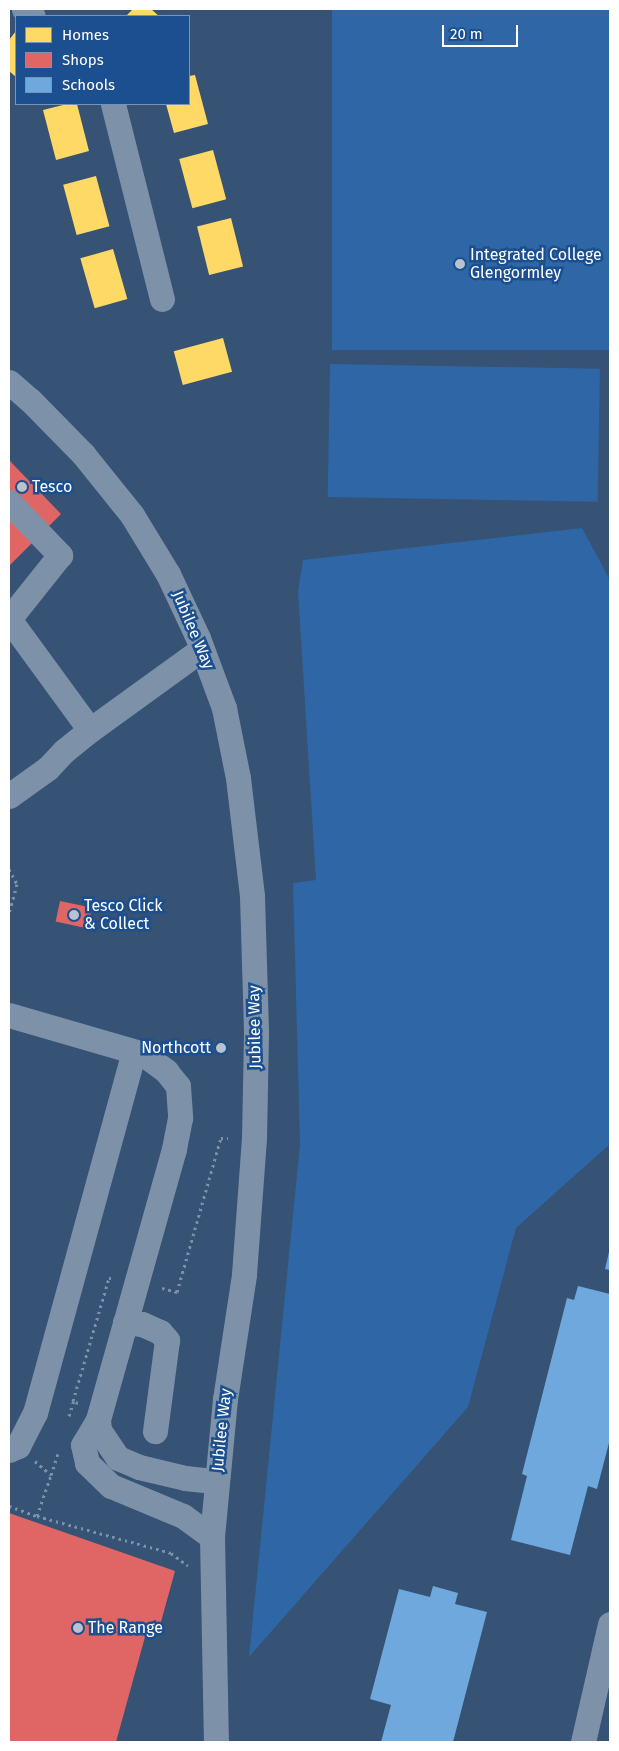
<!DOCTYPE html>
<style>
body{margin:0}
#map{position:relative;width:619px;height:1751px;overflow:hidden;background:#365274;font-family:"Fira Sans",sans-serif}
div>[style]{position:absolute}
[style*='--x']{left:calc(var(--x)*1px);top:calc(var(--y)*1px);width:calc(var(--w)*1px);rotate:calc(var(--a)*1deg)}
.green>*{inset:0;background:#2f66a5;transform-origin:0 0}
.homes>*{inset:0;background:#ffd966;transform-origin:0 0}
.shops>*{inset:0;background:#e06666;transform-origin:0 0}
.schools>*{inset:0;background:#6fa8dc}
.path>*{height:3px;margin-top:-1.5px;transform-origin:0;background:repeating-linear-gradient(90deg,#7d92a8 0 2.5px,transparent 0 6.5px)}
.minor>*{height:25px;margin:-12.5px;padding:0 12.5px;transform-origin:12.5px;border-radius:12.5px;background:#7d92a8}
.dots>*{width:14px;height:14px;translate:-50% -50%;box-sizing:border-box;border:2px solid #1b4f8f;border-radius:50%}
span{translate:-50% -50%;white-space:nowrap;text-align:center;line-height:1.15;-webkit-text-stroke:5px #1b4f8f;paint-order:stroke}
.poi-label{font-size:16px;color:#fff}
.left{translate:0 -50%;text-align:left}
.right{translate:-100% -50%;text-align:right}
.street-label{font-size:16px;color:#fff}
.frame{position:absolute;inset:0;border:10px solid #fff;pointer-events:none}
.legend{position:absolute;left:15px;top:15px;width:175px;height:90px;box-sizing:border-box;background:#1b4f8f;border:1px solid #7695bc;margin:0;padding:6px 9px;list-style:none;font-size:15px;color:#fff}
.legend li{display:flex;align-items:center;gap:10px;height:25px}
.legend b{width:25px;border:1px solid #7695bc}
.scale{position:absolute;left:442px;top:25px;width:76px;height:22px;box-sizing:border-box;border:2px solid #fff;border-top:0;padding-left:6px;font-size:15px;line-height:18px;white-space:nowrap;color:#fff;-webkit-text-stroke:4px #1b4f8f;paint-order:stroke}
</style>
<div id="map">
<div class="green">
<i style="left:332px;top:9px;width:278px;height:341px"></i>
<i style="left:330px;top:364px;width:270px;height:133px;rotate:1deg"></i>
<i style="clip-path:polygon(582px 528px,610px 580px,610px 1144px,516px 1228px,468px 1407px,249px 1657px,300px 1144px,293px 883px,316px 880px,298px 591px,303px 560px)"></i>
</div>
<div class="homes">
<i style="clip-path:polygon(133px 9px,151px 9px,159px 16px,126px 16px)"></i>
<i style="clip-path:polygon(16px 31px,16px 77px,9px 71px,9px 40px)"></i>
<i style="clip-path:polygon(195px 75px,208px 124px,174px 133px,166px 104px,189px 104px,189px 76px)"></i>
<i style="clip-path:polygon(67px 104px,77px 104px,89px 151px,56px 160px,43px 110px)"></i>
<i style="left:213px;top:150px;width:51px;height:35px;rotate:75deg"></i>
<i style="left:96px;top:176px;width:52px;height:34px;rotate:75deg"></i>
<i style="left:231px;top:218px;width:50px;height:35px;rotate:76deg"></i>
<i style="left:113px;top:249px;width:52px;height:34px;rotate:74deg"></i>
<i style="left:223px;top:338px;width:35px;height:51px;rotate:75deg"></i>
</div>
<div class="shops">
<i style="clip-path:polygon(9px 460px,61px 514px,9px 566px)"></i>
<i style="left:60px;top:901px;width:33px;height:21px;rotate:12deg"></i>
<i style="clip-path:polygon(9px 1513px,175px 1571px,159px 1629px,148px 1626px,116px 1742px,9px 1742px)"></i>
</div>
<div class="schools">
<i style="clip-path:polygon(610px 1248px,610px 1270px,605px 1269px)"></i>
<i style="clip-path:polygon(578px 1286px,610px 1294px,610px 1439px,597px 1489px,588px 1486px,570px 1555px,511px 1540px,527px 1476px,522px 1474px,567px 1298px,574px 1300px)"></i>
<i style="clip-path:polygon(433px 1586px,458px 1593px,455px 1604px,487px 1612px,453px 1742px,381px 1742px,391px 1705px,370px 1699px,399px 1589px,430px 1597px)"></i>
</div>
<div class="path">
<i style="--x:9;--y:869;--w:17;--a:62"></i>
<i style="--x:17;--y:884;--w:30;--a:105"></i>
<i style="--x:162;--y:1288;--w:16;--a:15"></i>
<i style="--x:177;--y:1292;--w:160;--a:-74.1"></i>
<i style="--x:221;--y:1138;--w:7;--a:0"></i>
<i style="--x:78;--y:1403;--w:5;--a:-158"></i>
<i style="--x:73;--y:1401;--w:128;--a:-73.7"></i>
<i style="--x:109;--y:1278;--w:2;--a:0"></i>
<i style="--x:69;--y:1416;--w:17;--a:-73"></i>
<i style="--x:35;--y:1461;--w:21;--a:41"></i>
<i style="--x:51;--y:1475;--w:23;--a:-72"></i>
<i style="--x:9;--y:1506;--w:30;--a:20"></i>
<i style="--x:37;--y:1516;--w:139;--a:15.4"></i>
<i style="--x:171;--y:1553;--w:21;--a:37"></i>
<i style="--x:37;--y:1516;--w:43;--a:-71.1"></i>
</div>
<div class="minor">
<i style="--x:24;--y:9;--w:11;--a:38"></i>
<i style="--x:113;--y:104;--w:201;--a:75.9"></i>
<i style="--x:9;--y:382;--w:28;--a:41"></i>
<i style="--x:30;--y:400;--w:76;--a:45.5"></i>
<i style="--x:83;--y:454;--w:78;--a:51.2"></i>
<i style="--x:132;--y:515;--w:69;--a:58.6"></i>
<i style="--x:168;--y:574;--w:71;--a:64.9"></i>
<i style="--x:198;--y:638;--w:75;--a:69.6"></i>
<i style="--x:224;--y:708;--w:71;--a:78.7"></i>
<i style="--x:238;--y:778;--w:119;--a:83.2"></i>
<i style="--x:252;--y:896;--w:138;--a:88.3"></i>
<i style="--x:256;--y:1034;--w:104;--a:91.1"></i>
<i style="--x:254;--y:1138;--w:137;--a:94.2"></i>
<i style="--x:244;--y:1275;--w:125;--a:98.7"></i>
<i style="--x:225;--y:1399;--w:139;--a:95.4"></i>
<i style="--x:212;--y:1537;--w:205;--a:88.9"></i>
<i style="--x:9;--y:502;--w:74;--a:46.1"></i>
<i style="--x:60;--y:555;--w:82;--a:128.6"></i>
<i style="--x:9;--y:619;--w:137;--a:53.9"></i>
<i style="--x:9;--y:796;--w:48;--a:-35.7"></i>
<i style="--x:48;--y:768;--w:23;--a:-47"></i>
<i style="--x:64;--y:751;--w:33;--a:-39"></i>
<i style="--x:90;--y:730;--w:138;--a:-35.9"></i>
<i style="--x:9;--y:1015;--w:140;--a:16.2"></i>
<i style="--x:143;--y:1054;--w:29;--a:36"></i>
<i style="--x:166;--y:1071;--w:19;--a:51"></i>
<i style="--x:178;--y:1086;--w:32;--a:86"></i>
<i style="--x:180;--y:1118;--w:32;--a:101"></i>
<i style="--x:174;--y:1149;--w:281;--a:105.7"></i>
<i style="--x:98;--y:1420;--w:29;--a:121"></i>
<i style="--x:83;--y:1445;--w:18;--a:77"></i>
<i style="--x:87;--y:1463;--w:33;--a:44"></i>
<i style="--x:111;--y:1486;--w:78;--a:22.6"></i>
<i style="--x:183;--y:1516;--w:36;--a:36"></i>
<i style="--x:125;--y:1322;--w:17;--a:7"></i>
<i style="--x:142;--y:1324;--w:20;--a:24"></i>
<i style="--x:160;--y:1332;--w:11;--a:49"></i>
<i style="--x:167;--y:1340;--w:92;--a:97.5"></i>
<i style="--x:98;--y:1420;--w:10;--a:84"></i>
<i style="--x:99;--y:1430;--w:34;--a:56"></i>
<i style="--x:118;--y:1458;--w:23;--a:23"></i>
<i style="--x:139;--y:1467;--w:47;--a:13.4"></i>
<i style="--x:185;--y:1478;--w:31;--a:6"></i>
<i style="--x:9;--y:1450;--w:10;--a:-24"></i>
<i style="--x:18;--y:1446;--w:37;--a:-63"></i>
<i style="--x:35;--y:1413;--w:374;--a:-74.7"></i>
<i style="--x:583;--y:1742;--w:121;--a:-77.1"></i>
</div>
<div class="dots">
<i style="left:460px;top:264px;background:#b9c2ce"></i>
<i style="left:22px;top:487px;background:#b9c2ce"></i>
<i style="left:74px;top:915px;background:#b9c2ce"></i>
<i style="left:221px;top:1048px;background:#b9c2ce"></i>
<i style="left:78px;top:1628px;background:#b9c2ce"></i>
</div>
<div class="poi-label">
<span class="left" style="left:470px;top:264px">Integrated College<br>Glengormley</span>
<span class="left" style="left:32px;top:487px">Tesco</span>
<span class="left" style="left:84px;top:915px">Tesco Click<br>&amp; Collect</span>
<span class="right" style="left:211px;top:1048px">Northcott</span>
<span class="left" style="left:88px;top:1628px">The Range</span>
</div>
<div class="street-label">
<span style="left:193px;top:630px;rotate:67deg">Jubilee Way</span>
<span style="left:255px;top:1027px;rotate:-91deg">Jubilee Way</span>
<span style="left:222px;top:1430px;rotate:-84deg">Jubilee Way</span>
</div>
<div class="frame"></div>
<ul class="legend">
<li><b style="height:14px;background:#ffd966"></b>Homes</li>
<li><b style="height:14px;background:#e06666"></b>Shops</li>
<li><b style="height:14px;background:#6fa8dc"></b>Schools</li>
</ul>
<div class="scale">20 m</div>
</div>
